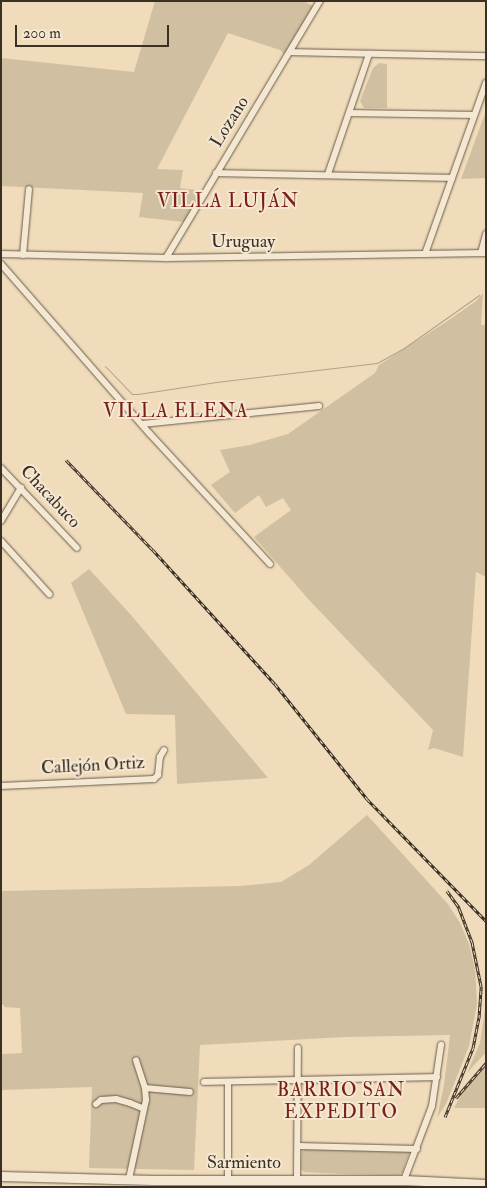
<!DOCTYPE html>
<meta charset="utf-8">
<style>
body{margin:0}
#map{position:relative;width:487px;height:1188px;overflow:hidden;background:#f0dcbb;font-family:"IM FELL Double Pica",serif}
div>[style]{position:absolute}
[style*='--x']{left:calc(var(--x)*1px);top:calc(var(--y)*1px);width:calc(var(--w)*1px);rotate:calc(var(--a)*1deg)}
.green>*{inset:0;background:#d1bfa1}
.stream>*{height:1px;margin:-0.5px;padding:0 0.5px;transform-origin:0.5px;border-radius:0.5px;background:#b2a288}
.roads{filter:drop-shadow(0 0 1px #685b4a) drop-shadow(0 0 1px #685b4a)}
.street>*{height:6px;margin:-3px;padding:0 3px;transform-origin:3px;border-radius:3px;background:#f5e8d3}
.secondary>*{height:9px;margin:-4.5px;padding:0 4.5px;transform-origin:4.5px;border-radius:4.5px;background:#f5e8d3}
.rail>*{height:3px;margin-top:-1.5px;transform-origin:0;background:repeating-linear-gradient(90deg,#f5e8d3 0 4px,#3b3024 0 8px);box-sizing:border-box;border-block:1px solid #3b3024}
span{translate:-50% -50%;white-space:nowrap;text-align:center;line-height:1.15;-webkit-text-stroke:4px #f5e8d3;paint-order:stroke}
.street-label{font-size:18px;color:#3b3024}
.neighbourhood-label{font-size:19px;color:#7a1f14;letter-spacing:1px}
.frame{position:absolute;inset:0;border:2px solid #3b3024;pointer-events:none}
.scale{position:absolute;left:15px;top:25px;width:154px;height:22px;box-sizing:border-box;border:2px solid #3b3024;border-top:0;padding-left:6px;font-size:15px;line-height:18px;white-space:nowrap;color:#3b3024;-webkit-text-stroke:4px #f5e8d3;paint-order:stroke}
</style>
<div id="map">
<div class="green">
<i style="clip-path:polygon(155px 1px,304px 1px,313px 6px,285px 55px,280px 50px,228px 33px,157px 169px,183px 170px,180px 188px,203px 191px,184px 222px,139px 217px,143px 193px,1px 186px,1px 58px,134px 72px)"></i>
<i style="clip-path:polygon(379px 63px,387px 64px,387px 108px,364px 108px,360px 101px,373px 68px)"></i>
<i style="clip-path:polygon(486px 111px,486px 178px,461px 179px)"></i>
<i style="clip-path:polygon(483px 293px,481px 325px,486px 325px,486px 577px,476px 572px,463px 757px,434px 748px,428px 750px,433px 730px,310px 601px,254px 537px,291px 510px,283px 498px,266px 507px,259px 495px,235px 513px,211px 485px,230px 472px,220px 450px,250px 445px,288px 434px,375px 373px,379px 365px,446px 322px,476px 301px)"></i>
<i style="clip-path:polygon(89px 569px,131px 615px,268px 778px,177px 784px,175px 715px,126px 714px,71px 583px)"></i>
<i style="clip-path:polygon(367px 815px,448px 904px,460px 923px,469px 944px,475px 969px,477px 1004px,469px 1046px,446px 1104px,437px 1118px,444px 1085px,450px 1035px,345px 1037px,200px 1045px,194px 1170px,89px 1168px,92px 1087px,1px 1090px,1px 1054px,22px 1053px,20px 1008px,4px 1007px,4px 1005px,1px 1005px,1px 891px,240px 886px,281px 882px,309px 865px)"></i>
<i style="clip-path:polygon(486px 1003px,486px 1052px,467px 1073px,480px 1043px)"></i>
<i style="clip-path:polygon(486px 1066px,486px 1108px,454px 1108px,463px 1092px)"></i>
<i style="clip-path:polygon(305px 1148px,408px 1151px,409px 1153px,402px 1173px,398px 1175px,345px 1174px,304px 1172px,301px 1169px,302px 1152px)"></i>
</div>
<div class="stream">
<i style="--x:105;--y:366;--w:39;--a:46"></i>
<i style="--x:132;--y:394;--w:6;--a:0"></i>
<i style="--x:138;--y:394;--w:79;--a:-8.7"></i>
<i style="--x:216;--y:382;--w:162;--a:-6.7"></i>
<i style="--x:377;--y:363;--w:31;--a:-29"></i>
<i style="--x:404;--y:348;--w:92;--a:-35.2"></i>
</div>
<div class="roads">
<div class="street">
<i style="--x:290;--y:52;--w:196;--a:1.2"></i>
<i style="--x:350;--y:113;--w:124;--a:0.9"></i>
<i style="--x:216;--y:173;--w:236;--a:1.2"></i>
<i style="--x:328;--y:174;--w:127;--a:-71.1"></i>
<i style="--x:481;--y:253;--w:20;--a:-75"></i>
<i style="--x:1;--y:254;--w:165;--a:1.4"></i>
<i style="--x:166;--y:258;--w:320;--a:-0.9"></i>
<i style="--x:425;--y:254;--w:182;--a:-70.4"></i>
<i style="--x:23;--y:255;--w:66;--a:-84.8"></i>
<i style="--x:166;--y:258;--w:300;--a:-59.1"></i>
<i style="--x:1;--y:264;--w:226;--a:48.8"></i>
<i style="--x:150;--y:434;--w:177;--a:47.3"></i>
<i style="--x:142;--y:424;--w:178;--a:-5.8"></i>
<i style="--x:1;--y:468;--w:110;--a:46.5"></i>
<i style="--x:1;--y:521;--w:39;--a:-59"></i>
<i style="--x:1;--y:541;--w:72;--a:47.8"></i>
<i style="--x:1;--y:786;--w:153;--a:-2.6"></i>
<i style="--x:154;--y:779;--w:6;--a:-45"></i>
<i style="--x:158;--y:775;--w:18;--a:-84"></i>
<i style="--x:160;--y:757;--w:8;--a:-60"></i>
<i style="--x:204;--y:1082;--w:233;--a:-1.2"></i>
<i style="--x:228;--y:1082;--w:98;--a:90"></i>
<i style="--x:145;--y:1088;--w:45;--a:5.1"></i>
<i style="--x:96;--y:1104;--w:6;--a:-39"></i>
<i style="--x:101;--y:1100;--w:15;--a:-4"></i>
<i style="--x:116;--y:1099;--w:15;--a:16"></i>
<i style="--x:130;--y:1103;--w:15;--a:23"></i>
<i style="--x:298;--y:1146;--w:119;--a:1.4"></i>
<i style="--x:129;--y:1179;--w:81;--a:-77.9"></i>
<i style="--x:146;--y:1100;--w:12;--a:-95"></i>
<i style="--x:145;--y:1088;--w:29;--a:-108"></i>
<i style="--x:297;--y:1180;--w:132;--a:-89.6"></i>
<i style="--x:404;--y:1180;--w:79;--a:-69.3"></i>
<i style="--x:432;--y:1106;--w:62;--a:-81.6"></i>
</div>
<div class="secondary">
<i style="--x:1;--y:1176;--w:152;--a:1.5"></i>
<i style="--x:153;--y:1180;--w:251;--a:0"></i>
<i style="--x:404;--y:1180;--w:82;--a:2.8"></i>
</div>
</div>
<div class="rail">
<i style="--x:66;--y:460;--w:125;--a:46"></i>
<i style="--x:153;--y:550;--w:181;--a:47.7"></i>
<i style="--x:275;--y:684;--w:147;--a:51.3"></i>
<i style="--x:367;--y:799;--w:170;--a:45.7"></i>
<i style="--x:456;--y:1098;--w:46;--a:-49.4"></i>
<i style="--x:445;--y:1117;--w:74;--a:-67.9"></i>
<i style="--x:473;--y:1048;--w:31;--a:-79"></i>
<i style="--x:479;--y:1018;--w:32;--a:-86"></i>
<i style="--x:481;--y:986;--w:45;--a:-101.6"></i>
<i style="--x:472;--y:942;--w:39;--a:-111"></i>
<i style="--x:458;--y:906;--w:19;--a:-126"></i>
</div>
<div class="street-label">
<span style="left:230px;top:122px;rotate:-58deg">Lozano</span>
<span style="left:243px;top:242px">Uruguay</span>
<span style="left:50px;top:497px;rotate:47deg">Chacabuco</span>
<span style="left:93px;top:766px;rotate:-3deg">Callejón Ortiz</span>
<span style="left:244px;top:1163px">Sarmiento</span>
</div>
<div class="neighbourhood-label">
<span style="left:228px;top:202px">VILLA LUJÁN</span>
<span style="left:176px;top:412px">VILLA ELENA</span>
<span style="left:341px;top:1102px">BARRIO SAN<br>EXPEDITO</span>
</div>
<div class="frame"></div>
<div class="scale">200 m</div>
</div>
